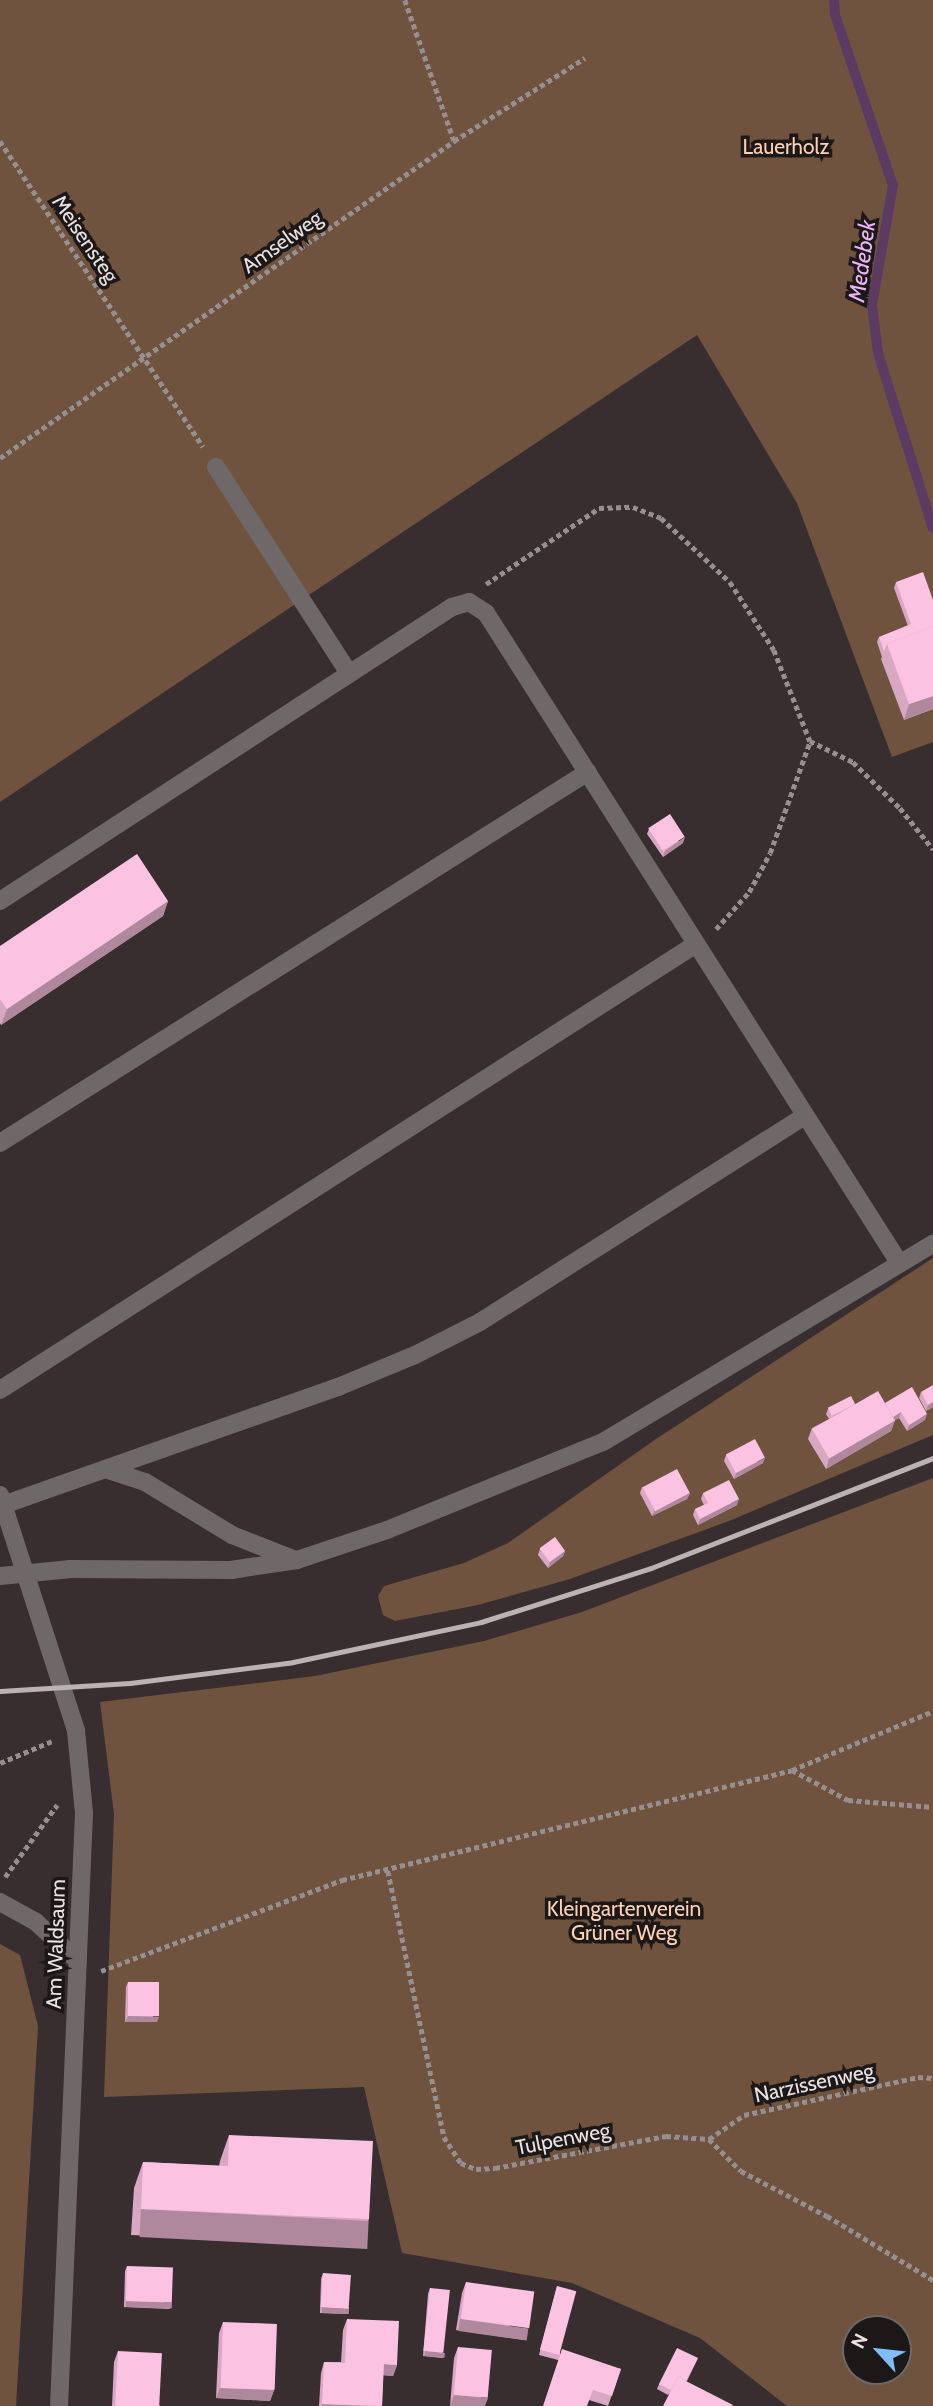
<!DOCTYPE html>
<meta charset="utf-8">
<style>
body{margin:0}
#map{position:relative;width:933px;height:2406px;overflow:hidden;background:#382e30;font-family:Cabin,sans-serif}
div>[style]{position:absolute}
[style*='--x']{left:calc(var(--x)*1px);top:calc(var(--y)*1px);width:calc(var(--w)*1px);rotate:calc(var(--a)*1deg)}
.green>*{inset:0;background:#70533f}
.stream>*{height:10px;margin:-5px;padding:0 5px;transform-origin:5px;border-radius:5px;background:#5c3b63}
.path>*{height:4.5px;margin-top:-2.25px;transform-origin:0;background:repeating-linear-gradient(90deg,#978e90 0 5px,transparent 0 8.5px)}
.service>*{height:18px;margin:-9px;padding:0 9px;transform-origin:9px;border-radius:9px;background:#6e6968}
.minor>*{height:18px;margin:-9px;padding:0 9px;transform-origin:9px;border-radius:9px;background:#6e6968}
.rail>*{height:5px;margin:-2.5px;padding:0 2.5px;transform-origin:2.5px;border-radius:2.5px;background:#bab2b3}
.wall>*{inset:0;background:#d8a7c2}
.shaded-wall>*{inset:0;background:#b0889e;transform-origin:0 0}
.building>*{inset:0;background:#fbc2e2;transform-origin:0 0}
span{translate:-50% -50%;white-space:nowrap;text-align:center;line-height:1.15;-webkit-text-stroke:7px #1c1818;paint-order:stroke}
.park-label{font-size:21px;color:#fed1b4}
.street-label{font-size:21px;color:#e9e2e3}
.water-label{font-size:23px;color:#ebb5f7;font-style:italic}
.north{position:absolute;left:842px;top:2315px;width:70px;height:70px;box-sizing:border-box;background:#1c1818;border:2px solid #6e6969;border-radius:50%;rotate:297deg;font-size:19px;font-weight:700;line-height:28px;text-align:center;color:#e9e2e3}
.north::after{content:'';display:block;margin:auto;width:24px;height:32px;background:#80bdfa;clip-path:polygon(50% 0,100% 100%,50% 72%,0 100%)}
</style>
<div id="map">
<div class="green">
<i style="clip-path:polygon(0 0,933px 0,933px 742px,892px 757px,797px 503px,697px 335px,0 802px)"></i>
<i style="clip-path:polygon(933px 1258px,933px 1435px,729px 1521px,570px 1579px,478px 1605px,395px 1621px,383px 1615px,378px 1596px,384px 1586px,464px 1563px,508px 1543px,656px 1439px)"></i>
<i style="clip-path:polygon(evenodd,933px 1478px,933px 2406px,787px 2406px,700px 2338px,572px 2283px,402px 2253px,364px 2087px,104px 2097px,114px 1814px,100px 1702px,315px 1676px,484px 1641px,582px 1612px,933px 1478px,856px 2329px,898px 2329px,898px 2371px,856px 2371px,856px 2329px)"></i>
<i style="clip-path:polygon(0 1944px,20px 1955px,38px 2026px,16px 2406px,0 2406px)"></i>
</div>
<div class="stream">
<i style="--x:834;--y:0;--w:15;--a:86"></i>
<i style="--x:835;--y:15;--w:180;--a:71.2"></i>
<i style="--x:893;--y:185;--w:122;--a:99.9"></i>
<i style="--x:872;--y:305;--w:48;--a:82.9"></i>
<i style="--x:878;--y:353;--w:183;--a:72.6"></i>
</div>
<div class="path">
<i style="--x:405;--y:0;--w:149;--a:70.8"></i>
<i style="--x:0;--y:141;--w:367;--a:56.4"></i>
<i style="--x:0;--y:458;--w:554;--a:-34.92"></i>
<i style="--x:454;--y:141;--w:155;--a:-32.4"></i>
<i style="--x:486;--y:584;--w:136;--a:-33.9"></i>
<i style="--x:599;--y:508;--w:34;--a:-2"></i>
<i style="--x:633;--y:507;--w:30;--a:21"></i>
<i style="--x:661;--y:518;--w:94;--a:42.8"></i>
<i style="--x:730;--y:582;--w:81;--a:57.1"></i>
<i style="--x:774;--y:650;--w:98;--a:68.4"></i>
<i style="--x:810;--y:741;--w:48;--a:26"></i>
<i style="--x:853;--y:762;--w:66;--a:44.4"></i>
<i style="--x:900;--y:808;--w:53;--a:51.2"></i>
<i style="--x:716;--y:929;--w:50;--a:-48.3"></i>
<i style="--x:749;--y:892;--w:44;--a:-61.7"></i>
<i style="--x:770;--y:853;--w:119;--a:-70.3"></i>
<i style="--x:0;--y:1763;--w:56;--a:-22.9"></i>
<i style="--x:792;--y:1770;--w:64;--a:28.2"></i>
<i style="--x:848;--y:1800;--w:85;--a:4.7"></i>
<i style="--x:388;--y:1871;--w:272;--a:78.1"></i>
<i style="--x:444;--y:2137;--w:31;--a:57"></i>
<i style="--x:461;--y:2163;--w:16;--a:22"></i>
<i style="--x:476;--y:2169;--w:19;--a:-3"></i>
<i style="--x:495;--y:2168;--w:174;--a:-10.6"></i>
<i style="--x:666;--y:2136;--w:43;--a:4"></i>
<i style="--x:709;--y:2139;--w:45;--a:45"></i>
<i style="--x:741;--y:2171;--w:97;--a:27.6"></i>
<i style="--x:827;--y:2216;--w:124;--a:31.1"></i>
<i style="--x:5;--y:1877;--w:89;--a:-54.2"></i>
<i style="--x:101;--y:1971;--w:258;--a:-20.7"></i>
<i style="--x:342;--y:1880;--w:463;--a:-13.7"></i>
<i style="--x:792;--y:1770;--w:153;--a:-22.7"></i>
<i style="--x:709;--y:2139;--w:42;--a:-34.4"></i>
<i style="--x:744;--y:2115;--w:178;--a:-12.3"></i>
<i style="--x:918;--y:2077;--w:15;--a:4"></i>
</div>
<div class="service">
<i style="--x:216;--y:467;--w:245;--a:57.2"></i>
<i style="--x:0;--y:901;--w:539;--a:-33.04"></i>
<i style="--x:452;--y:607;--w:18;--a:-16"></i>
<i style="--x:469;--y:602;--w:20;--a:33"></i>
<i style="--x:486;--y:613;--w:771;--a:57.55"></i>
<i style="--x:0;--y:1143;--w:695;--a:-32.25"></i>
<i style="--x:0;--y:1390;--w:827;--a:-32.65"></i>
<i style="--x:105;--y:1469;--w:42;--a:18"></i>
<i style="--x:145;--y:1482;--w:102;--a:31.3"></i>
<i style="--x:232;--y:1535;--w:66;--a:21.5"></i>
<i style="--x:3;--y:1505;--w:355;--a:-19.4"></i>
<i style="--x:338;--y:1387;--w:83;--a:-22.6"></i>
<i style="--x:415;--y:1355;--w:73;--a:-26.9"></i>
<i style="--x:480;--y:1322;--w:384;--a:-32.4"></i>
<i style="--x:0;--y:1576;--w:71;--a:-5.6"></i>
<i style="--x:71;--y:1569;--w:160;--a:0.4"></i>
<i style="--x:231;--y:1570;--w:67;--a:-8.6"></i>
<i style="--x:297;--y:1560;--w:95;--a:-18.4"></i>
<i style="--x:387;--y:1530;--w:233;--a:-22.2"></i>
<i style="--x:603;--y:1442;--w:385;--a:-31"></i>
</div>
<div class="minor">
<i style="--x:0;--y:1495;--w:248;--a:72.1"></i>
<i style="--x:76;--y:1731;--w:82;--a:84.4"></i>
<i style="--x:84;--y:1813;--w:594;--a:92.41"></i>
<i style="--x:0;--y:1902;--w:41;--a:29.1"></i>
<i style="--x:36;--y:1922;--w:57;--a:42.9"></i>
</div>
<div class="rail">
<i style="--x:0;--y:1691;--w:130;--a:-3.5"></i>
<i style="--x:130;--y:1683;--w:164;--a:-7.3"></i>
<i style="--x:293;--y:1662;--w:192;--a:-12"></i>
<i style="--x:481;--y:1622;--w:178;--a:-17.6"></i>
<i style="--x:651;--y:1568;--w:303;--a:-21.3"></i>
</div>
<div class="wall">
<i style="clip-path:polygon(896px 582px,933px 600px,933px 709px,904px 720px,881px 659px,882px 657px,877px 642px,879px 637px,908px 626px,894px 588px)"></i>
<i style="clip-path:polygon(649px 829px,683px 843px,663px 857px,647px 834px)"></i>
<i style="clip-path:polygon(168px 901px,163px 916px,1px 1025px,0 1023px,0 946px)"></i>
<i style="clip-path:polygon(921px 1392px,933px 1407px,926px 1411px,919px 1398px)"></i>
<i style="clip-path:polygon(885px 1403px,925px 1420px,907px 1431px,899px 1418px,895px 1420px,891px 1431px,826px 1469px,808px 1439px,812px 1428px,829px 1419px,826px 1414px,828px 1409px,855px 1404px)"></i>
<i style="clip-path:polygon(726px 1455px,763px 1463px,734px 1479px,724px 1461px)"></i>
<i style="clip-path:polygon(642px 1487px,690px 1493px,687px 1499px,652px 1516px,640px 1493px)"></i>
<i style="clip-path:polygon(703px 1493px,737px 1505px,698px 1525px,693px 1515px,695px 1509px,704px 1505px,701px 1499px)"></i>
<i style="clip-path:polygon(540px 1549px,565px 1551px,563px 1556px,548px 1568px,538px 1555px)"></i>
<i style="clip-path:polygon(128px 1982px,157px 2022px,125px 2022px,126px 1987px)"></i>
<i style="clip-path:polygon(229px 2135px,369px 2219px,360px 2244px,131px 2235px,134px 2188px,143px 2162px,219px 2166px,220px 2161px)"></i>
<i style="clip-path:polygon(127px 2266px,170px 2309px,124px 2307px,125px 2271px)"></i>
<i style="clip-path:polygon(323px 2273px,349px 2308px,347px 2314px,320px 2313px,321px 2279px)"></i>
<i style="clip-path:polygon(466px 2282px,524px 2340px,456px 2330px,462px 2293px)"></i>
<i style="clip-path:polygon(557px 2286px,560px 2354px,621px 2369px,608px 2406px,589px 2400px,558px 2360px,539px 2355px)"></i>
<i style="clip-path:polygon(430px 2288px,443px 2358px,423px 2356px,428px 2294px)"></i>
<i style="clip-path:polygon(347px 2319px,397px 2365px,393px 2376px,383px 2375px,382px 2406px,319px 2406px,321px 2373px,324px 2362px,341px 2362px,343px 2330px)"></i>
<i style="clip-path:polygon(223px 2322px,274px 2390px,270px 2401px,216px 2398px,219px 2333px)"></i>
<i style="clip-path:polygon(458px 2347px,485px 2406px,450px 2406px,454px 2358px)"></i>
<i style="clip-path:polygon(118px 2351px,160px 2406px,112px 2406px,114px 2362px)"></i>
<i style="clip-path:polygon(698px 2358px,687px 2381px,668px 2395px,657px 2389px,659px 2384px)"></i>
</div>
<div class="shaded-wall">
<i style="clip-path:polygon(933px 696px,933px 709px,904px 720px,909px 704px)"></i>
<i style="clip-path:polygon(685px 837px,683px 843px,663px 857px,665px 851px)"></i>
<i style="clip-path:polygon(168px 901px,163px 916px,1px 1025px,7px 1009px)"></i>
<i style="clip-path:polygon(933px 1402px,933px 1407px,926px 1411px,928px 1405px)"></i>
<i style="clip-path:polygon(901px 1412px,899px 1418px,891px 1422px,893px 1417px)"></i>
<i style="clip-path:polygon(927px 1414px,925px 1420px,907px 1431px,909px 1425px)"></i>
<i style="clip-path:polygon(895px 1420px,891px 1431px,826px 1469px,829px 1458px)"></i>
<i style="clip-path:polygon(765px 1458px,763px 1463px,734px 1479px,736px 1473px)"></i>
<i style="clip-path:polygon(690px 1493px,687px 1499px,652px 1516px,654px 1511px)"></i>
<i style="clip-path:polygon(739px 1499px,737px 1505px,698px 1525px,700px 1519px)"></i>
<i style="clip-path:polygon(565px 1551px,563px 1556px,548px 1568px,550px 1562px)"></i>
<i style="clip-path:polygon(128px 2016px,159px 2017px,157px 2022px,125px 2022px)"></i>
<i style="left:141px;top:2209px;width:228px;height:28px;rotate:3deg"></i>
<i style="left:126px;top:2301px;width:46px;height:6px;rotate:2deg"></i>
<i style="left:322px;top:2307px;width:27px;height:6px;rotate:2deg"></i>
<i style="left:460px;top:2319px;width:69px;height:12px;rotate:8deg"></i>
<i style="left:425px;top:2351px;width:20px;height:5px;rotate:6deg"></i>
<i style="clip-path:polygon(384px 2364px,397px 2365px,393px 2376px,380px 2375px)"></i>
<i style="clip-path:polygon(220px 2388px,274px 2390px,270px 2401px,216px 2398px)"></i>
<i style="clip-path:polygon(454px 2395px,488px 2398px,485px 2406px,450px 2406px)"></i>
<i style="clip-path:polygon(322px 2404px,368px 2406px,322px 2406px)"></i>
</div>
<div class="building">
<i style="clip-path:polygon(923px 572px,933px 600px,933px 626px,887px 644px,884px 651px,879px 637px,911px 624px,896px 582px)"></i>
<i style="clip-path:polygon(933px 626px,933px 696px,909px 704px,887px 644px)"></i>
<i style="left:670px;top:814px;width:27px;height:26px;rotate:57deg"></i>
<i style="clip-path:polygon(137px 854px,168px 901px,7px 1009px,0 999px,0 946px)"></i>
<i style="clip-path:polygon(933px 1385px,933px 1402px,928px 1405px,921px 1392px)"></i>
<i style="clip-path:polygon(912px 1387px,927px 1414px,909px 1425px,901px 1412px,893px 1417px,885px 1403px)"></i>
<i style="left:878px;top:1391px;width:34px;height:76px;rotate:60deg"></i>
<i style="left:851px;top:1396px;width:9px;height:26px;rotate:63deg"></i>
<i style="left:755px;top:1439px;width:21px;height:33px;rotate:62deg"></i>
<i style="left:677px;top:1469px;width:27px;height:39px;rotate:62deg"></i>
<i style="clip-path:polygon(729px 1480px,739px 1499px,700px 1519px,695px 1509px,708px 1503px,703px 1493px)"></i>
<i style="left:555px;top:1537px;width:17px;height:19px;rotate:54deg"></i>
<i style="left:128px;top:1982px;width:31px;height:34px"></i>
<i style="clip-path:polygon(229px 2135px,373px 2141px,369px 2219px,141px 2209px,143px 2162px,228px 2166px)"></i>
<i style="left:127px;top:2266px;width:46px;height:35px;rotate:2deg"></i>
<i style="left:323px;top:2273px;width:28px;height:34px;rotate:4deg"></i>
<i style="left:466px;top:2282px;width:69px;height:37px;rotate:8deg"></i>
<i style="left:557px;top:2286px;width:20px;height:66px;rotate:15deg"></i>
<i style="left:430px;top:2288px;width:20px;height:63px;rotate:6deg"></i>
<i style="clip-path:polygon(347px 2319px,399px 2321px,397px 2365px,384px 2364px,382px 2406px,322px 2404px,324px 2362px,345px 2363px)"></i>
<i style="left:223px;top:2322px;width:54px;height:66px;rotate:2deg"></i>
<i style="left:458px;top:2347px;width:34px;height:48px;rotate:5deg"></i>
<i style="clip-path:polygon(677px 2348px,698px 2358px,686px 2381px,678px 2377px,671px 2390px,659px 2384px)"></i>
<i style="clip-path:polygon(562px 2349px,621px 2369px,612px 2396px,593px 2390px,587px 2406px,543px 2406px)"></i>
<i style="left:118px;top:2351px;width:44px;height:55px;rotate:3deg"></i>
<i style="clip-path:polygon(678px 2377px,733px 2405px,732px 2406px,663px 2406px)"></i>
</div>
<div class="park-label">
<span style="left:786px;top:147px">Lauerholz</span>
<span style="left:624px;top:1921px">Kleingartenverein<br>Grüner Weg</span>
</div>
<div class="street-label">
<span style="left:85px;top:239px;rotate:56deg">Meisensteg</span>
<span style="left:282px;top:242px;rotate:-35deg">Amselweg</span>
<span style="left:56px;top:1944px;rotate:-88deg">Am Waldsaum</span>
<span style="left:814px;top:2083px;rotate:-12deg">Narzissenweg</span>
<span style="left:563px;top:2139px;rotate:-11deg">Tulpenweg</span>
</div>
<div class="water-label">
<span style="left:862px;top:261px;rotate:-82deg">Medebek</span>
</div>
<div class="north">N</div>
</div>
